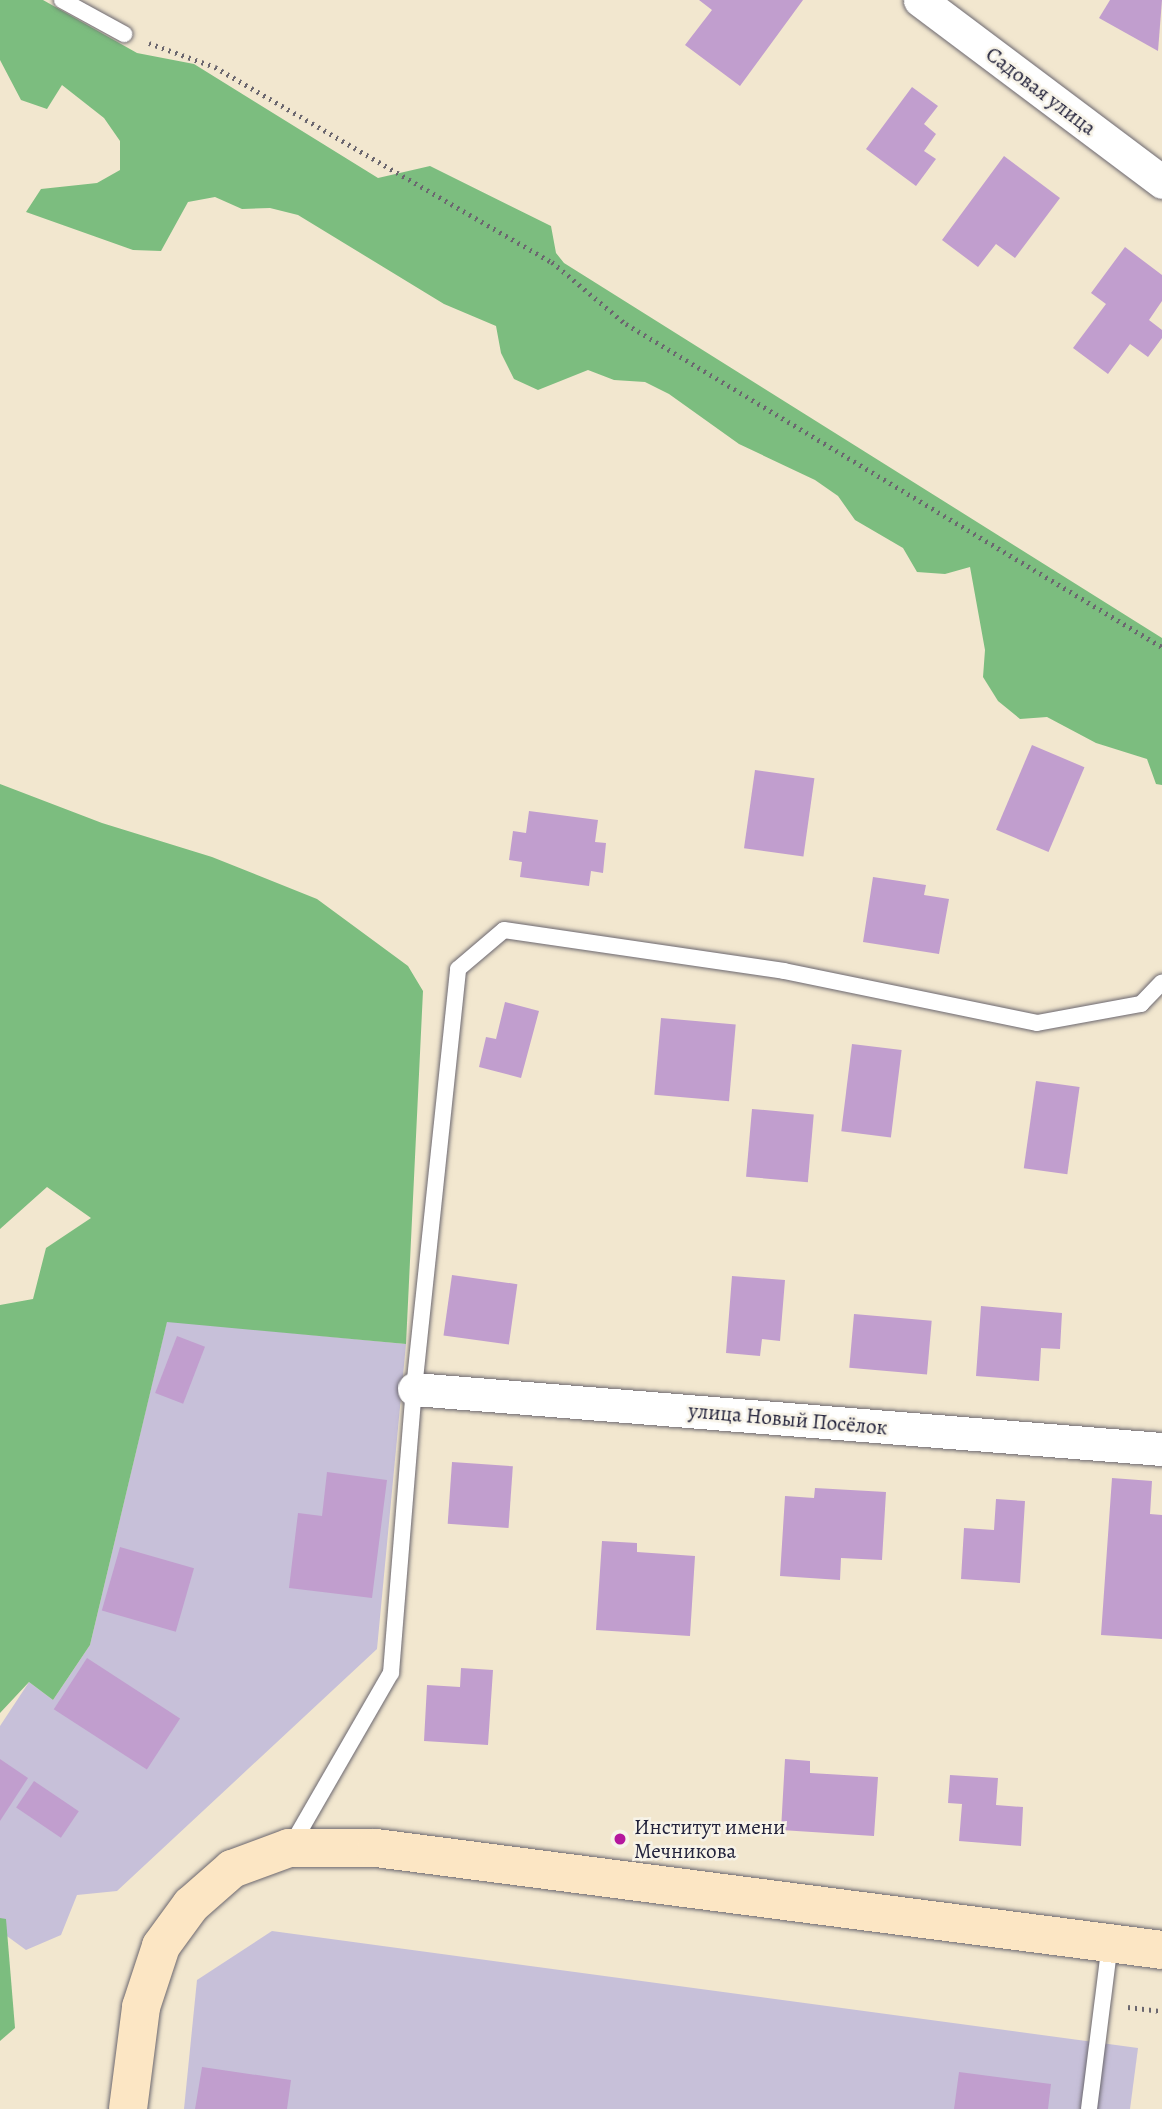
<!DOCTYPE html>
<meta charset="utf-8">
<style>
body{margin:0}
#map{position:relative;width:1162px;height:2109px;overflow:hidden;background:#f2e7cf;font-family:Alegreya,serif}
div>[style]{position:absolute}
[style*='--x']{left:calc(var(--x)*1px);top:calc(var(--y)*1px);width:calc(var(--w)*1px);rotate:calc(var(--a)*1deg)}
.industrial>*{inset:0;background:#c7c0d9}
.forest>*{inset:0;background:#7cbd7f}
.building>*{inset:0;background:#c19ece;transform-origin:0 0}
.path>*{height:4.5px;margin-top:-2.25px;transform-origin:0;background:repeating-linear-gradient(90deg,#6b676f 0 2px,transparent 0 7px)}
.roads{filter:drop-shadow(0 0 2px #6b676f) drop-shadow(0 0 2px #6b676f)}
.lane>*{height:16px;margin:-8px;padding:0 8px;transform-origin:8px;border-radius:8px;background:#fff}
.street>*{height:33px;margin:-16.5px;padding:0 16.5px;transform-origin:16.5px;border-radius:16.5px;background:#fff}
.secondary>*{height:38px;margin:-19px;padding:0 19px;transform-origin:19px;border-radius:19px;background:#fce6c4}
.dots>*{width:19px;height:19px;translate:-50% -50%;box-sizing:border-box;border:4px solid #f7f3e8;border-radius:50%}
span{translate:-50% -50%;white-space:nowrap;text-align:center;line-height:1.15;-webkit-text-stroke:5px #f7f3e8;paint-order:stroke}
.street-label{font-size:21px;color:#22223b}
.poi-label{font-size:21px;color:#22223b}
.left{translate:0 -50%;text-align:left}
</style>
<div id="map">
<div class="industrial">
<i style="clip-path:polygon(167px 1321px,406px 1344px,377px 1649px,117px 1891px,77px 1895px,61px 1935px,26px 1950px,0 1931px,0 1726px,29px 1682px,53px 1700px,90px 1645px)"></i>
<i style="clip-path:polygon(272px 1931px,1138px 2048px,1130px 2109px,184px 2109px,197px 1980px)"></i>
</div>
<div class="forest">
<i style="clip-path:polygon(0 0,43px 0,137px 53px,194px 64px,378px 178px,430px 166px,551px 226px,556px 253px,564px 263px,1162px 638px,1162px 785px,1156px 784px,1147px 759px,1096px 743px,1047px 717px,1020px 719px,998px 701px,983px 677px,985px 650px,970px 567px,945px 574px,917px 572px,903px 548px,855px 520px,838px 496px,815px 480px,739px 444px,669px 394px,645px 382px,614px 380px,588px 370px,538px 390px,514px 379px,501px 353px,496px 326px,444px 304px,298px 215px,270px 208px,242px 209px,215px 197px,188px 202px,161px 251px,133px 250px,26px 212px,41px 189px,97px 183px,120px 170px,120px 141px,104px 118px,62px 85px,47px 109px,21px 100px,0 60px)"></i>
<i style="clip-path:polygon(0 784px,102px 823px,212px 857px,317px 899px,408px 966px,423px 991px,406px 1344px,167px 1322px,90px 1645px,53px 1700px,29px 1682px,0 1713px,0 1305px,33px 1299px,46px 1248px,91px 1218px,47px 1187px,0 1229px)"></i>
<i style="clip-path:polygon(0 1918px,6px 1919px,15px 2028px,0 2041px)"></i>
</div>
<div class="building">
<i style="clip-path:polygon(699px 0,803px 0,740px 86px,685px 45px,712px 10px)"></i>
<i style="clip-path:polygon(1110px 0,1162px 0,1158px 51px,1099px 18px)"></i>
<i style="clip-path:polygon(912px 87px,938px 106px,924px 124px,936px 134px,924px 151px,936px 159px,916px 186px,866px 149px)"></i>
<i style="clip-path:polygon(1004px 156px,1060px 198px,1015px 258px,996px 244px,978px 267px,942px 240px)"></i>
<i style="clip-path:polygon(1125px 247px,1162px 275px,1162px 301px,1149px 320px,1162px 330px,1162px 338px,1148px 357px,1130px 344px,1108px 374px,1073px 348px,1106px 304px,1091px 293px)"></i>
<i style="left:1032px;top:745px;width:57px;height:92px;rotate:23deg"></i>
<i style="left:755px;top:770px;width:60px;height:79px;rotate:8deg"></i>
<i style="clip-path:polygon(529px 811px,598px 820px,595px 842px,606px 843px,603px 873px,591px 871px,589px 886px,520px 877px,522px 862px,509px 860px,513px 831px,526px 833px)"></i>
<i style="clip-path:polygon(873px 877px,926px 885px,924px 895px,949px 899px,939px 954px,863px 942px)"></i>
<i style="clip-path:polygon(505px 1002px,539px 1011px,521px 1078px,479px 1067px,486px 1037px,496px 1039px)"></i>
<i style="left:661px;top:1018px;width:75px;height:77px;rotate:5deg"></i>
<i style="left:852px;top:1044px;width:50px;height:88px;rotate:7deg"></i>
<i style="left:1036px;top:1081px;width:44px;height:88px;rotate:8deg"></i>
<i style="left:752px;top:1109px;width:62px;height:68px;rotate:5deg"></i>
<i style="left:452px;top:1275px;width:66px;height:61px;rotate:8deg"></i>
<i style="clip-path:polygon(732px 1276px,785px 1280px,780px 1341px,762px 1339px,760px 1356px,726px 1353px)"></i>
<i style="clip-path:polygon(981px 1306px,1062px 1313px,1060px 1349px,1041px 1348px,1039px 1381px,976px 1376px)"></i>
<i style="left:854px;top:1314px;width:78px;height:54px;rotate:5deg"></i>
<i style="left:177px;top:1336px;width:30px;height:61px;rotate:21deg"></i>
<i style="left:452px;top:1462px;width:61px;height:62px;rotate:4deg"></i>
<i style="clip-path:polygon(327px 1472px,387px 1480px,372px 1598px,289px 1588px,298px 1513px,322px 1516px)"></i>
<i style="clip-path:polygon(1112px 1478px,1152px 1481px,1150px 1514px,1162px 1515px,1162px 1639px,1101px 1635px)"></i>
<i style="clip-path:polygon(815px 1488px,886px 1492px,882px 1560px,841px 1558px,840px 1580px,780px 1576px,785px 1496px,814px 1498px)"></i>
<i style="clip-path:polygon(996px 1499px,1025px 1501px,1020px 1583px,961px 1579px,964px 1528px,994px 1530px)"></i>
<i style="clip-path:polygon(602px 1541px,637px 1543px,637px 1552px,695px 1556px,690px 1636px,596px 1630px)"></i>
<i style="left:120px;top:1547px;width:77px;height:66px;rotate:16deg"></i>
<i style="left:87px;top:1658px;width:111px;height:61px;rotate:33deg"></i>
<i style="clip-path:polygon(461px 1668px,493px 1670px,488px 1745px,424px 1741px,427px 1685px,460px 1687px)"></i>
<i style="clip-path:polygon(0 1759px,28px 1778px,0 1821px)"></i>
<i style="clip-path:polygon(785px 1759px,810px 1761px,810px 1773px,878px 1777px,874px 1836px,781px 1830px)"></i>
<i style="clip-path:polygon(950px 1775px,998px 1778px,996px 1805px,1023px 1807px,1021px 1846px,959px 1841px,962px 1804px,948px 1803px)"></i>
<i style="left:34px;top:1781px;width:54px;height:32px;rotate:34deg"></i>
<i style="clip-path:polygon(202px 2067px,291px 2080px,287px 2109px,195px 2109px)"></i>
<i style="clip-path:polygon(959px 2072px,1051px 2084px,1048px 2109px,954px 2109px)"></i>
</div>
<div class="path">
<i style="--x:149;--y:43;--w:70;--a:20"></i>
<i style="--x:215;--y:67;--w:389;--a:30.1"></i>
<i style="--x:552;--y:262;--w:97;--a:40"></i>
<i style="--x:626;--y:324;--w:626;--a:31.07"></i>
<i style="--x:1128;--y:2007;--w:34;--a:7"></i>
</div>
<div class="roads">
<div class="lane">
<i style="--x:62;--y:0;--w:71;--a:28.7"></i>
<i style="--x:291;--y:1846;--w:200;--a:-60"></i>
<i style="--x:391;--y:1673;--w:285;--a:-85.4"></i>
<i style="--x:414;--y:1389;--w:422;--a:-84"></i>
<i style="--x:458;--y:969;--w:60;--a:-40.3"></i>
<i style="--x:504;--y:930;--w:283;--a:8.3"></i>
<i style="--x:784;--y:971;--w:258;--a:11.6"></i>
<i style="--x:1037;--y:1023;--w:106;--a:-10.4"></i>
<i style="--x:1141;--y:1004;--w:30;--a:-46"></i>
<i style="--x:1089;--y:2109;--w:167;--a:-82.8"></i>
</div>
<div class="street">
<i style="--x:920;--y:0;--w:303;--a:36.9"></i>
<i style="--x:414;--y:1389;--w:750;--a:4.59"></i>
</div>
<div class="secondary">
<i style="--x:128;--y:2109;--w:103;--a:-82.7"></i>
<i style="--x:141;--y:2007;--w:64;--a:-71.8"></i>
<i style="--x:161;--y:1946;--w:51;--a:-53.8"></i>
<i style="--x:191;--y:1905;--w:55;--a:-41.3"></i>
<i style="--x:232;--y:1869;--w:61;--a:-20.2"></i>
<i style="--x:289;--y:1848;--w:87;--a:0"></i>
<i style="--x:376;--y:1848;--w:793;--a:7.39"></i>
</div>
</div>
<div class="dots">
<i style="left:620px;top:1839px;background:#b5179e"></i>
</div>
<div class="street-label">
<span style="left:1041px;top:91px;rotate:37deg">Садовая улица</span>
<span style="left:788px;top:1419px;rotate:5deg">улица Новый Посёлок</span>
</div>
<div class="poi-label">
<span class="left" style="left:634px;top:1839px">Институт имени<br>Мечникова</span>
</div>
</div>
